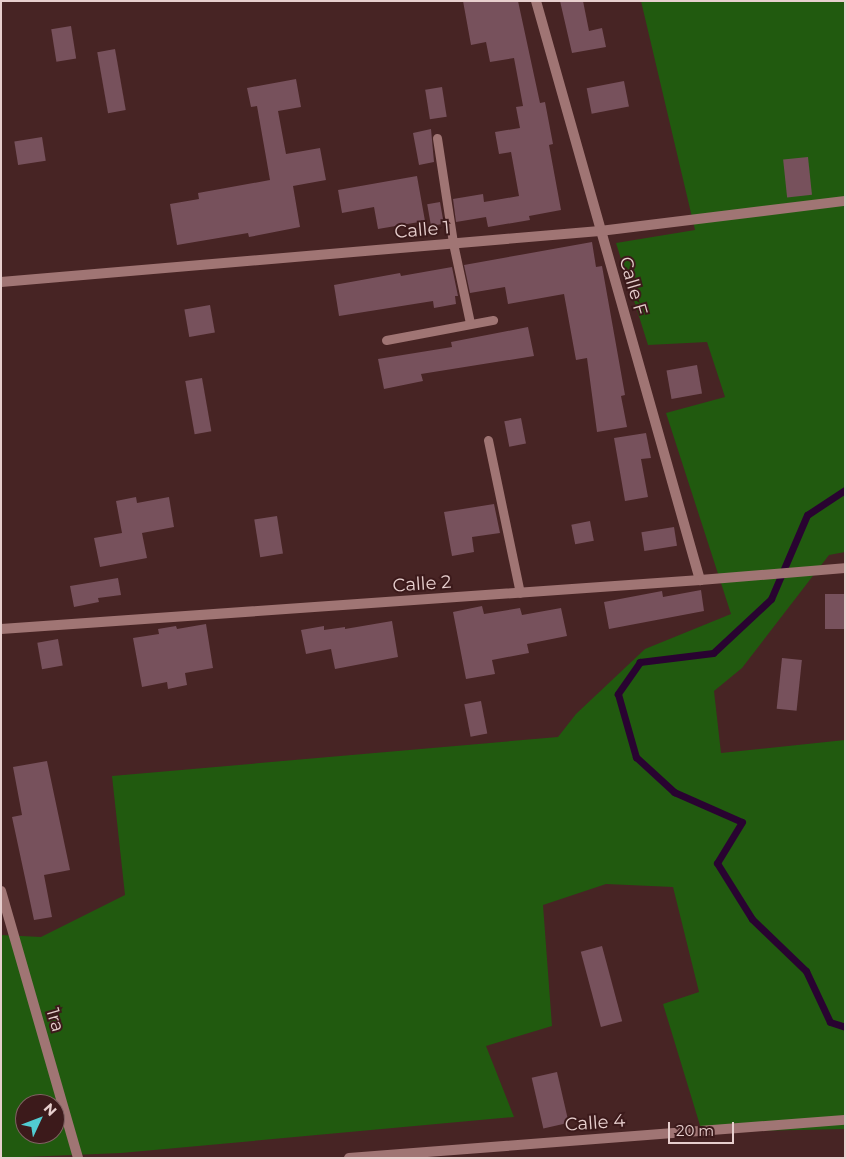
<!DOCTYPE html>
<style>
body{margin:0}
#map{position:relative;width:846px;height:1159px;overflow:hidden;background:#472424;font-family:Montserrat,sans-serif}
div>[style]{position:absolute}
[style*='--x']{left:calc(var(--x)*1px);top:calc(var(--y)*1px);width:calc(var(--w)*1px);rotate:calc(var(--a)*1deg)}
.green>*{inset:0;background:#215a0f}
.stream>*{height:7px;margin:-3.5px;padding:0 3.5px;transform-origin:3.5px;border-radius:3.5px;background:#290331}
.building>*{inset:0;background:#77515c;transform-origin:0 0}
.lane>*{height:9px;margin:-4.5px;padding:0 4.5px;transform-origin:4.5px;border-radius:4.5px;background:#a07574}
.street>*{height:10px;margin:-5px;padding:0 5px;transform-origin:5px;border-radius:5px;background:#a07574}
span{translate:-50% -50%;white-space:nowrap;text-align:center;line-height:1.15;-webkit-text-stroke:4px #3c1a1b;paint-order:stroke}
.street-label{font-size:18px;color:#e7cfce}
.frame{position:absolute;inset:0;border:2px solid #e7cfce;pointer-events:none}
.north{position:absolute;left:15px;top:1094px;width:50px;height:50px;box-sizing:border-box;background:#3c1a1b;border:1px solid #806263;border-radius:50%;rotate:47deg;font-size:14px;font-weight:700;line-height:20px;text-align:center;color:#e7cfce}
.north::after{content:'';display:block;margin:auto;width:18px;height:22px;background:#51ccd2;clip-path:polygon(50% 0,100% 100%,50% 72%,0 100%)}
.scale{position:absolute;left:668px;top:1122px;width:66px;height:22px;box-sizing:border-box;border:2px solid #e7cfce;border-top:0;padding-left:6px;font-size:15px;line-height:18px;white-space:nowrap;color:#e7cfce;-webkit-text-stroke:4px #3c1a1b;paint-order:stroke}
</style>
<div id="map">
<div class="green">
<i style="clip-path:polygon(evenodd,641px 1px,845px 1px,845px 552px,829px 555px,742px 668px,714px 691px,721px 753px,845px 740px,845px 1129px,702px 1132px,663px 1004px,699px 992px,673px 887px,606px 884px,543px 905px,552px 1026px,486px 1046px,514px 1117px,121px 1153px,1px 1158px,1px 935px,41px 937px,125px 895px,112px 776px,558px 737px,576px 714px,645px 649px,731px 614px,666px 413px,725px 397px,707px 342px,648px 345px,616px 243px,695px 230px,641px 1px,25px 1104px,55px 1104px,55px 1134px,25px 1134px,25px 1104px)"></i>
</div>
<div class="stream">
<i style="--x:845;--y:490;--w:45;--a:146.7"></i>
<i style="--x:807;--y:515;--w:91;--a:113.2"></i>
<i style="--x:771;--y:599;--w:79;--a:137"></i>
<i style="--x:713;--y:653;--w:74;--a:173"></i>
<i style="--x:640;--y:662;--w:39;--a:125"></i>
<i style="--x:618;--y:694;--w:66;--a:74.1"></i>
<i style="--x:636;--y:757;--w:52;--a:42.6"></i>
<i style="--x:674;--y:792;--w:74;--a:23.8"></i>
<i style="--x:742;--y:822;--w:48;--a:121.4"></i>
<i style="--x:717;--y:863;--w:66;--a:58"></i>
<i style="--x:752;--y:919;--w:75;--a:43.9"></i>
<i style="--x:806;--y:971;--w:56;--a:64.8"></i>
<i style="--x:830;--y:1022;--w:16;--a:18"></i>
</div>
<div class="building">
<i style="clip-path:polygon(463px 1px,518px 1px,540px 103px,545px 102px,553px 144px,549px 145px,561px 210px,529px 216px,530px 220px,488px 227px,486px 217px,456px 222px,453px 199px,483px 194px,484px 202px,519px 196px,511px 152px,499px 154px,495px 132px,520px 128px,516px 107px,523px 106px,514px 58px,490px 62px,486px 42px,471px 45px)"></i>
<i style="clip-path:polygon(560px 1px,583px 1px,589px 31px,602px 28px,606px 47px,572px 53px)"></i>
<i style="left:71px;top:26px;width:33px;height:20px;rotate:81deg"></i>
<i style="left:115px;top:49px;width:62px;height:18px;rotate:80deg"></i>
<i style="clip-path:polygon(296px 79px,301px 107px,278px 111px,286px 154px,320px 148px,326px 180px,293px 186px,300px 227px,249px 237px,248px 233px,177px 245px,170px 204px,199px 199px,198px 193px,270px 180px,257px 106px,251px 107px,247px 88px)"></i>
<i style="left:624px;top:81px;width:26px;height:38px;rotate:79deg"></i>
<i style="left:442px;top:87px;width:30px;height:17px;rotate:81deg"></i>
<i style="clip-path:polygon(431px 129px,434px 162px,419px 165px,413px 133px)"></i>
<i style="left:42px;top:137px;width:24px;height:28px;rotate:81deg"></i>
<i style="left:808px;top:157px;width:38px;height:25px;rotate:84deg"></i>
<i style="clip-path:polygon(417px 176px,425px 221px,378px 229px,374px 207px,342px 213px,338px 190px)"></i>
<i style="left:440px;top:202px;width:22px;height:13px;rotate:80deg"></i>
<i style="clip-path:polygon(592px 242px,596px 267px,602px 266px,625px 395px,621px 396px,627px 427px,597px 432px,587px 358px,576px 360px,564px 294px,508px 304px,505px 287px,470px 293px,464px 265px)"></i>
<i style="clip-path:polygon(452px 267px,458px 296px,455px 296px,456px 304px,434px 308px,433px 301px,339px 316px,334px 285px,400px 273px,401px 276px)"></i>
<i style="left:210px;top:305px;width:28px;height:26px;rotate:80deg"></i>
<i style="clip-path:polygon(528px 327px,534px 356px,421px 374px,423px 381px,384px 389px,378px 359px,452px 347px,451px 342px)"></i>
<i style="left:697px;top:365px;width:29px;height:31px;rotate:80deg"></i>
<i style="left:202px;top:378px;width:54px;height:17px;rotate:80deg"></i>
<i style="left:521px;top:418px;width:26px;height:17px;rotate:79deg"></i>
<i style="clip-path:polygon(646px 433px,651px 458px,641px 459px,648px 497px,625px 501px,614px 438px)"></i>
<i style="clip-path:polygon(136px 497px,137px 503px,169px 497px,174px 527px,142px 533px,147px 558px,100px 567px,94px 538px,122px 533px,116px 501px)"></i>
<i style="clip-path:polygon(494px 504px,500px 533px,472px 537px,474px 552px,452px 556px,444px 512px)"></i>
<i style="left:277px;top:516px;width:38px;height:23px;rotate:81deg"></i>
<i style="left:590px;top:521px;width:20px;height:19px;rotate:79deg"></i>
<i style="left:674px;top:527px;width:19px;height:33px;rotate:81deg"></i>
<i style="clip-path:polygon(118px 578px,121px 595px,98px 598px,99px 602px,74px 607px,70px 586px)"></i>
<i style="clip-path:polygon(701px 590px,704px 611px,609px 629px,604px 602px,662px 591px,663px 597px)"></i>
<i style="left:845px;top:594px;width:35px;height:20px;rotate:90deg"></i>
<i style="clip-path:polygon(482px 606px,484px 614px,520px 608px,522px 615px,561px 608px,567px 636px,527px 644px,529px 653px,492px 660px,495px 674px,466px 679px,453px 612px)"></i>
<i style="clip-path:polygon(392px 621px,398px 657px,335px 669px,331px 649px,306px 654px,301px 630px,324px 626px,324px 630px,345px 627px,345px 629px)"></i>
<i style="clip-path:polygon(206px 624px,213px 668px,185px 673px,187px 685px,168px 689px,167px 682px,142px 687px,133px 638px,159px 634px,158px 629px,176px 626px,177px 629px)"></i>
<i style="left:58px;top:639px;width:27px;height:21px;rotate:80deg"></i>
<i style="left:782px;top:658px;width:20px;height:51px;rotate:6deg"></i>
<i style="left:481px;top:701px;width:33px;height:17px;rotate:79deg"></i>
<i style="clip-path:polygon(47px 761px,70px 870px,44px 875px,52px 917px,34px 920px,12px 817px,22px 815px,13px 767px)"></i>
<i style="left:602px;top:946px;width:78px;height:22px;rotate:75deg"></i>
<i style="left:557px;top:1072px;width:52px;height:26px;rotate:77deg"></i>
</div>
<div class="lane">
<i style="--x:437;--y:138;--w:106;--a:81.3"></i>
<i style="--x:453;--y:243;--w:82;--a:78"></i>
<i style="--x:386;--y:340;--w:109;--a:-10.6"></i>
<i style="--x:488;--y:440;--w:156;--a:78.2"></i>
</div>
<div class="street">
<i style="--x:536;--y:1;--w:602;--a:74.19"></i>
<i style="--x:1;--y:282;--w:601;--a:-4.87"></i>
<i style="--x:600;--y:231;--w:247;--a:-7"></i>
<i style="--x:1;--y:629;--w:701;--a:-4.01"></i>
<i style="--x:700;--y:580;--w:145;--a:-4.7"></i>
<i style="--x:1;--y:891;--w:278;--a:73.9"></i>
<i style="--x:349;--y:1158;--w:497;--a:-4.4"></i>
</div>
<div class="street-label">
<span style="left:422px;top:230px;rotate:-5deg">Calle 1</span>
<span style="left:633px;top:286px;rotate:74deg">Calle F</span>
<span style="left:422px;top:584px;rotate:-4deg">Calle 2</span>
<span style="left:55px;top:1020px;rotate:74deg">1ra</span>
<span style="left:595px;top:1123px;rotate:-4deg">Calle 4</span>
</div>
<div class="frame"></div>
<div class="north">N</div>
<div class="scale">20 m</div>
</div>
